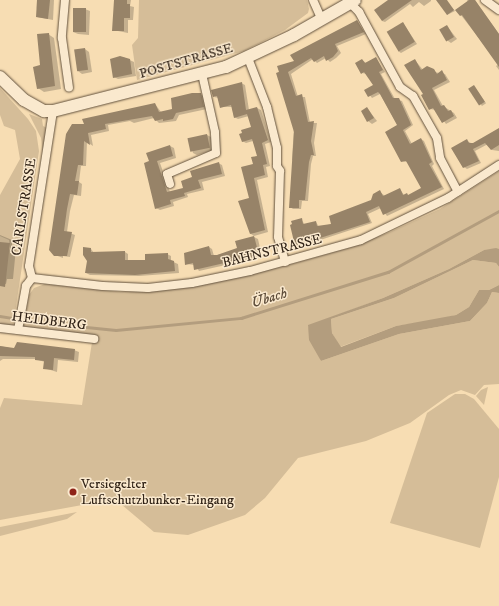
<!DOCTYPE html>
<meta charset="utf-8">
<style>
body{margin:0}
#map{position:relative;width:499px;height:606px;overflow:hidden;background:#f7ddb3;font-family:"IM FELL DW Pica",serif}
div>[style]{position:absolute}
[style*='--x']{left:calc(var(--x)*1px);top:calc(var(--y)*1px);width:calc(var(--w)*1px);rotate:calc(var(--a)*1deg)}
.green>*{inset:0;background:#d5bd98}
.water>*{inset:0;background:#b39d7e}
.shadow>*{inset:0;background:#0003;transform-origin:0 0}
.stream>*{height:2.5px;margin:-1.25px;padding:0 1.25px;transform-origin:1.25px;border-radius:1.25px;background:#b39d7e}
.building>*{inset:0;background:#978368;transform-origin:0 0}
.roads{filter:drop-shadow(0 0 1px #62513d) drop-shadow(0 0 1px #62513d)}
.minor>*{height:8px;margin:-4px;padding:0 4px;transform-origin:4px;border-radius:4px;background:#fae9ce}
.secondary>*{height:12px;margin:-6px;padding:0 6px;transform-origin:6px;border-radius:6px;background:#fae9ce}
.dots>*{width:11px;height:11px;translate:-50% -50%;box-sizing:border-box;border:2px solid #fae9ce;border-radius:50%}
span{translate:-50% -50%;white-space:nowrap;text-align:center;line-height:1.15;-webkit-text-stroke:3px #fae9ce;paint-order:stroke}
.street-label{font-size:14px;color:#302216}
.poi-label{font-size:14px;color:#302216}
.left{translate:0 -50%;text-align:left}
.water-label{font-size:15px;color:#5e4d3a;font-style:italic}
</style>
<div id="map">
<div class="green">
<i style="clip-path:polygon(139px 0,307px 0,309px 9px,308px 13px,285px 30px,244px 51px,137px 80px,132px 45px,138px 38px)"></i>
<i style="clip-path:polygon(0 88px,28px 119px,36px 131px,39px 151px,13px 327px,0 326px,0 275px,10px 248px,9px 240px,0 236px,0 195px,20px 159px,15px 130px,4px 126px,0 115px)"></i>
<i style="clip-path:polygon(29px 114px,42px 119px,43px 126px,47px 128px,43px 154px,41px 138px)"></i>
<i style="clip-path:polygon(499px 171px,499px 249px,484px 250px,449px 269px,383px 298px,308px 326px,321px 361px,399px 334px,470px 321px,487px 303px,492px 292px,499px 293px,499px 384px,484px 385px,475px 395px,461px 390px,449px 395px,410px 423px,366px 441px,298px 458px,265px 498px,245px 515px,188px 535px,154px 532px,115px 499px,0 520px,0 408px,4px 398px,82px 405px,93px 336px,23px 328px,29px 295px,34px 288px,45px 284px,120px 292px,174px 289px,285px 266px,352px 247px,390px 232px,440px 209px)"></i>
<i style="clip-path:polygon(473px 260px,496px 263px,499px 267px,499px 285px,489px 290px,479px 290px,469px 307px,456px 315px,437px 320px,396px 326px,340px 347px,332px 333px,331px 319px,394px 298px)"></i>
<i style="clip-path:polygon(488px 387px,484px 405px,476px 396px,481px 390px)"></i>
<i style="clip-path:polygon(455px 394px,465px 394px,474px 399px,499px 429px,499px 477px,480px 548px,390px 523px,427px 413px)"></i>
<i style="clip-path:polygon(77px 512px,67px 519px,0 536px,0 527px)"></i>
</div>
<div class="water">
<i style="clip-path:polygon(496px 248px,499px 249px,499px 267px,496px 263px,473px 260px,394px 298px,331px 319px,332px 333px,341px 347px,396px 326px,456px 315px,469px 307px,479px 290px,489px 290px,499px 285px,499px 293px,492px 292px,487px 303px,470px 321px,399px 334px,321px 361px,309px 340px,308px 325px,383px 298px,449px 269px,484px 250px)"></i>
</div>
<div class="shadow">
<i style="clip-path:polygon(38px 0,54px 0,53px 20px,37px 17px)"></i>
<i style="clip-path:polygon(115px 0,131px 0,130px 6px,134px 7px,133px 20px,128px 20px,128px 33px,113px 30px)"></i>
<i style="clip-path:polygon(390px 0,431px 0,431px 1px,424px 6px,419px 2px,413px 7px,410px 4px,385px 22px,382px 21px)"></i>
<i style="clip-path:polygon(467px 0,475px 0,499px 34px,499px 70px,496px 66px,499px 64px,457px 10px,447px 15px,448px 3px,455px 11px,468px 2px)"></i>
<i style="clip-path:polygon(85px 9px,90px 11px,89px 35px,78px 34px,73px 32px)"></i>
<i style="clip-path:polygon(357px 21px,366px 34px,337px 46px,341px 53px,336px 58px,330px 62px,326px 58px,317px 63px,313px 59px,291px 74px,298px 97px,305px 97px,310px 123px,317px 123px,314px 143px,316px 156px,313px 156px,311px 164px,308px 201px,302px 201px,301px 209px,293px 209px,290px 207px,294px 161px,292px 160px,294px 126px,277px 73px)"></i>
<i style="clip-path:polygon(403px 23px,417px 44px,401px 53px,398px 51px)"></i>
<i style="clip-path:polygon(447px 26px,457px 39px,451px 43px,448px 41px)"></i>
<i style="clip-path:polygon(48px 34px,54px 38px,61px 89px,44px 92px,38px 88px)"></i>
<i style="clip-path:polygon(85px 49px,89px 52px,92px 72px,82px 74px,78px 71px)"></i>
<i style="clip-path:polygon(123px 57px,134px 62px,136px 76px,118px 79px,114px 77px,111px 60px)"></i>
<i style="clip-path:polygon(376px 58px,385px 72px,381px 74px,395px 99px,402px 101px,413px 125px,405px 131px,412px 144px,421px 139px,424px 141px,434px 164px,432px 166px,444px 189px,387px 216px,381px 208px,368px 214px,372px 223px,299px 247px,296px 245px,301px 219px,305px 225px,316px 222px,319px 227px,332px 224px,371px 201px,380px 192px,385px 196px,400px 189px,404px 195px,409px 196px,422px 189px,408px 162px,402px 161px,398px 126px,380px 94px,372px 98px,366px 90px,374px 86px,367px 74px,362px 73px,362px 60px,366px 63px)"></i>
<i style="clip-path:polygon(415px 60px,423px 70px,445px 74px,450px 82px,434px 90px,443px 106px,454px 113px,457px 118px,446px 124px,436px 110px,430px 109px)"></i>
<i style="clip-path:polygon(241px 83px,245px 85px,249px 110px,257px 108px,261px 110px,271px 142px,265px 144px,270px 166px,266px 167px,268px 177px,257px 180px,268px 232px,254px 236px,251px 234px,250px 199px,254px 164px,258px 156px,253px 141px,246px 143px,242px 141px,252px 128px,249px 116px,238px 119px,234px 117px,232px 107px,221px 107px,219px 98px,214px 97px)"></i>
<i style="left:474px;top:86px;width:21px;height:5px;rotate:55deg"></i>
<i style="clip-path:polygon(200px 94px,204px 96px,207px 109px,179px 115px,176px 121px,159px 123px,154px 118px,134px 123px,130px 121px,108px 125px,109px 131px,91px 135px,93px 146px,87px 142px,86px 166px,81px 166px,79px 182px,82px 184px,81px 196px,74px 195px,70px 211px,67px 232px,75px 235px,70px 257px,63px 256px,63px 258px,55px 255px,85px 125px,155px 104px,161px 112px,173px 110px)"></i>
<i style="clip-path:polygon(367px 108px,377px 121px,372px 124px,368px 121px)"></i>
<i style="clip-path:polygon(499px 130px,499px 151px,492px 150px,488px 144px,475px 151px,481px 163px,467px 169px,464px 167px,467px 141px,473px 144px)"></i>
<i style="clip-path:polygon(207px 135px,211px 137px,214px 150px,197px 155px,193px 153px,190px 140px)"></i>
<i style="clip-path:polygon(170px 146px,174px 148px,176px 158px,160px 163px,170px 192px,184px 189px,193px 177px,218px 163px,222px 165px,225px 176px,202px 182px,204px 190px,187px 194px,188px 197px,173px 202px,174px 206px,160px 210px,156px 208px,150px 162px)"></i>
<i style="clip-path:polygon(0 235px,12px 240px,12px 245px,16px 248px,13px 279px,7px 279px,6px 284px,0 283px)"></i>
<i style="clip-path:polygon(254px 237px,258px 239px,262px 257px,199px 271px,195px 265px,186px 264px,209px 247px,212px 249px,214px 256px,238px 249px,236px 242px)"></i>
<i style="clip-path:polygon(91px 249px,94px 253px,125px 252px,128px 254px,128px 261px,146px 261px,167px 254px,171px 256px,171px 261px,178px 264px,179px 273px,139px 276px,90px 275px,86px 273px)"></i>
<i style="clip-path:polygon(0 346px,15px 349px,74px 350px,79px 352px,78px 362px,58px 360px,57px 372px,44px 368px,45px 362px,35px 359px,3px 359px,0 361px)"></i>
</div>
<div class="stream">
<i style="--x:0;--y:316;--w:13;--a:9"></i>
<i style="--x:27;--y:321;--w:89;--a:5.8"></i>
<i style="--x:116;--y:330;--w:126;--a:-5.5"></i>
<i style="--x:241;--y:318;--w:154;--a:-17.4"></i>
<i style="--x:388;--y:272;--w:127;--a:-28.8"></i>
</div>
<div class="building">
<i style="clip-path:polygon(37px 0,50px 0,48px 19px,36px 17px)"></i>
<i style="clip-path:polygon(114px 0,127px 0,127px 4px,130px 4px,130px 18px,124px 18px,124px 31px,112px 31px)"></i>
<i style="clip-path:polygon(388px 0,412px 0,382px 21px,374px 10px)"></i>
<i style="clip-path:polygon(436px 0,447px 0,454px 10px,447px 15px)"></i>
<i style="clip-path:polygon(469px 0,475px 0,499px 34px,499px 67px,462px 15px,460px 16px,455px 10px)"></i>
<i style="left:73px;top:8px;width:13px;height:24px"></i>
<i style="clip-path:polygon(357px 20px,364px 32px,335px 44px,338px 51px,333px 57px,326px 61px,324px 56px,314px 62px,311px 58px,288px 72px,296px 96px,302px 94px,308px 122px,314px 121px,311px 141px,314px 155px,311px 155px,309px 162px,305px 200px,299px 200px,299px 208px,289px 208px,294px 132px,276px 73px,279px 72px,277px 66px,294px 61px,290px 55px)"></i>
<i style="left:403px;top:22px;width:23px;height:19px;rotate:59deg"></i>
<i style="left:447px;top:25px;width:14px;height:9px;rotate:60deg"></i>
<i style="clip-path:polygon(49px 33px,55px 86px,37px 89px,33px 67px,40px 65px,37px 34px)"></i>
<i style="left:85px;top:48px;width:22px;height:11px;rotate:82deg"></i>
<i style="clip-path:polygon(120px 56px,130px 59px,132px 74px,113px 78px,110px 59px)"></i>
<i style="clip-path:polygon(376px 57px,383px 70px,379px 72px,393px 98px,399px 98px,410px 122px,411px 125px,403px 130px,410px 144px,421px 138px,432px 162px,429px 164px,442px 187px,383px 215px,379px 206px,366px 212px,370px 222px,367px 223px,295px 246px,290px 225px,292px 224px,291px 221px,302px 218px,303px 224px,316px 221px,317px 226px,331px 224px,329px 216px,371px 200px,373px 194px,380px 190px,383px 196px,400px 188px,403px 195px,407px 193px,408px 195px,421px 188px,406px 161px,401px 162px,385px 132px,397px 125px,380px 94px,378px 92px,368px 97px,364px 90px,373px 85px,364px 72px,361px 74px,355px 63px,362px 59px,365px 63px)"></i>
<i style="clip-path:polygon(415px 59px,421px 70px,427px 66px,434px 69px,437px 74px,442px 70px,447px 80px,432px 88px,441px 106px,444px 105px,448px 111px,451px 110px,454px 116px,442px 123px,433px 108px,429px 110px,421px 95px,423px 94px,404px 65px)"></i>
<i style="clip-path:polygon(242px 82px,246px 110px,257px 107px,268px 140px,262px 143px,267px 164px,263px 165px,265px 175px,254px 178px,265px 230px,250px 234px,238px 201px,249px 198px,241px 167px,253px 164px,251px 157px,257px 156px,252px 139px,242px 142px,239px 134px,242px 133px,241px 130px,251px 127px,247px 114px,234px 118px,231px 105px,220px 108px,217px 96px,213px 97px,211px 90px)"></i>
<i style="left:474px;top:85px;width:20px;height:7px;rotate:57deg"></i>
<i style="clip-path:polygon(192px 93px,201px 93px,204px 107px,176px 113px,173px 119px,163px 121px,163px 119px,155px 121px,152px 116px,105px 124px,106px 129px,88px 133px,90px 145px,84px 141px,83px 165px,78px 165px,75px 181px,79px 181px,77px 195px,70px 194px,67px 209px,64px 231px,72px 232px,67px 256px,54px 256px,49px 250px,66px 134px,72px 124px,84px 124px,82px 119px,155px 103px,159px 112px,172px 109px,171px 98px)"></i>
<i style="clip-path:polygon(367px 107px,374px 118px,367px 122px,361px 111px)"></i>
<i style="clip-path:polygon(499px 128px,499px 145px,491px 150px,485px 143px,473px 149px,479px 161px,463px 168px,451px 148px,467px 139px,469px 143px,473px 143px)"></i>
<i style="left:207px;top:134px;width:14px;height:20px;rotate:78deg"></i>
<i style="clip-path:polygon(170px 145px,173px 156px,157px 161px,167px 192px,183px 188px,181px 181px,192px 177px,190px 171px,206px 166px,219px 162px,222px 174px,198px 180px,201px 188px,184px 193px,185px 196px,170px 200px,171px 204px,155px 209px,144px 163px,149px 161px,146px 153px)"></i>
<i style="clip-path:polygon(254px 236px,259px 255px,194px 270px,193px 263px,185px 265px,184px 253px,209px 246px,211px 255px,217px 255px,237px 248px,235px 241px)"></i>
<i style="clip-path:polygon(0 242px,10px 243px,5px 287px,0 286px)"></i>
<i style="clip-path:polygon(83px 247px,91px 248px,91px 252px,125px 251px,125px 260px,145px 260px,145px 254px,168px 253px,168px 259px,174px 261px,175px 271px,135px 275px,85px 273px,87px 261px,83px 255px)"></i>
<i style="clip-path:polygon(17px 342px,75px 349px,74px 360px,54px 358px,53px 370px,43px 369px,44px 361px,35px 360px,35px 357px,0 356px,0 346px,14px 348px)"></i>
</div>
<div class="roads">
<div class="minor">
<i style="--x:65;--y:0;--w:38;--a:95"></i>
<i style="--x:62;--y:38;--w:50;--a:82"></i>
<i style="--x:313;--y:0;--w:22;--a:66"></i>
<i style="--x:485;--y:0;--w:17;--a:36"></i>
<i style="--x:350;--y:3;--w:13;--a:45"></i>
<i style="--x:359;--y:12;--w:85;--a:61.3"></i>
<i style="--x:400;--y:87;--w:16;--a:35"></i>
<i style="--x:413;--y:96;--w:48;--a:60.3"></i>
<i style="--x:437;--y:138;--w:20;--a:81"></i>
<i style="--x:440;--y:158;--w:38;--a:62"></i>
<i style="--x:248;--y:58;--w:53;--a:68.8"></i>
<i style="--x:267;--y:107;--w:42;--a:76.3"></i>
<i style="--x:277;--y:148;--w:18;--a:90"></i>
<i style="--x:277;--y:166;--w:6;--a:59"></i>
<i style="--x:280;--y:171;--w:66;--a:91.7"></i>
<i style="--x:278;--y:237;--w:26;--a:74"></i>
<i style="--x:170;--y:184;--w:10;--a:-107"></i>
<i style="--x:167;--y:174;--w:53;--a:-23.2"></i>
<i style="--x:216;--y:153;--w:21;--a:-93"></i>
<i style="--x:215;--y:132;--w:59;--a:-102.6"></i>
<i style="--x:32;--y:278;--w:71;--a:6.4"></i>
<i style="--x:103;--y:286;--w:45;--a:2.5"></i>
<i style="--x:148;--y:288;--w:44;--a:-6.5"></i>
<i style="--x:192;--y:283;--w:59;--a:-11.7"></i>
<i style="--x:250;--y:271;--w:115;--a:-15.6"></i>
<i style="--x:361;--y:240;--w:97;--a:-25.8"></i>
<i style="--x:448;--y:198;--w:61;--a:-32.9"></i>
<i style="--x:0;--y:328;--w:95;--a:6.7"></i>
<i style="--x:18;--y:330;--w:45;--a:-79.7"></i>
<i style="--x:26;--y:286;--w:10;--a:-53"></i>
<i style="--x:32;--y:278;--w:12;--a:-104"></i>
<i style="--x:29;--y:266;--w:157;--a:-81.2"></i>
</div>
<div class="secondary">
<i style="--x:0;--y:77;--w:33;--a:44"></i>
<i style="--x:24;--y:100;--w:23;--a:29"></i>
<i style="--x:44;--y:111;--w:9;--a:0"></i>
<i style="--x:53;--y:111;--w:179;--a:-14.3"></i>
<i style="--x:226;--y:67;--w:75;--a:-25.2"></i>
<i style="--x:294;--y:35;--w:70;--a:-29.8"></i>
</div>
</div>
<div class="dots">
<i style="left:73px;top:492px;background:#8f2418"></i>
</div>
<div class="street-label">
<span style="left:186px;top:61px;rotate:-16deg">POSTSTRASSE</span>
<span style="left:24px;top:207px;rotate:-81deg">CARLSTRASSE</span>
<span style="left:272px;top:251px;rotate:-14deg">BAHNSTRASSE</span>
<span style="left:49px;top:321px;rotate:7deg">HEIDBERG</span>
</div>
<div class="poi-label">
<span class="left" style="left:81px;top:492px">Versiegelter<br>Luftschutzbunker-Eingang</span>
</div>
<div class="water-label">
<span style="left:269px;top:298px;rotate:-17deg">Übach</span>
</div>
</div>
